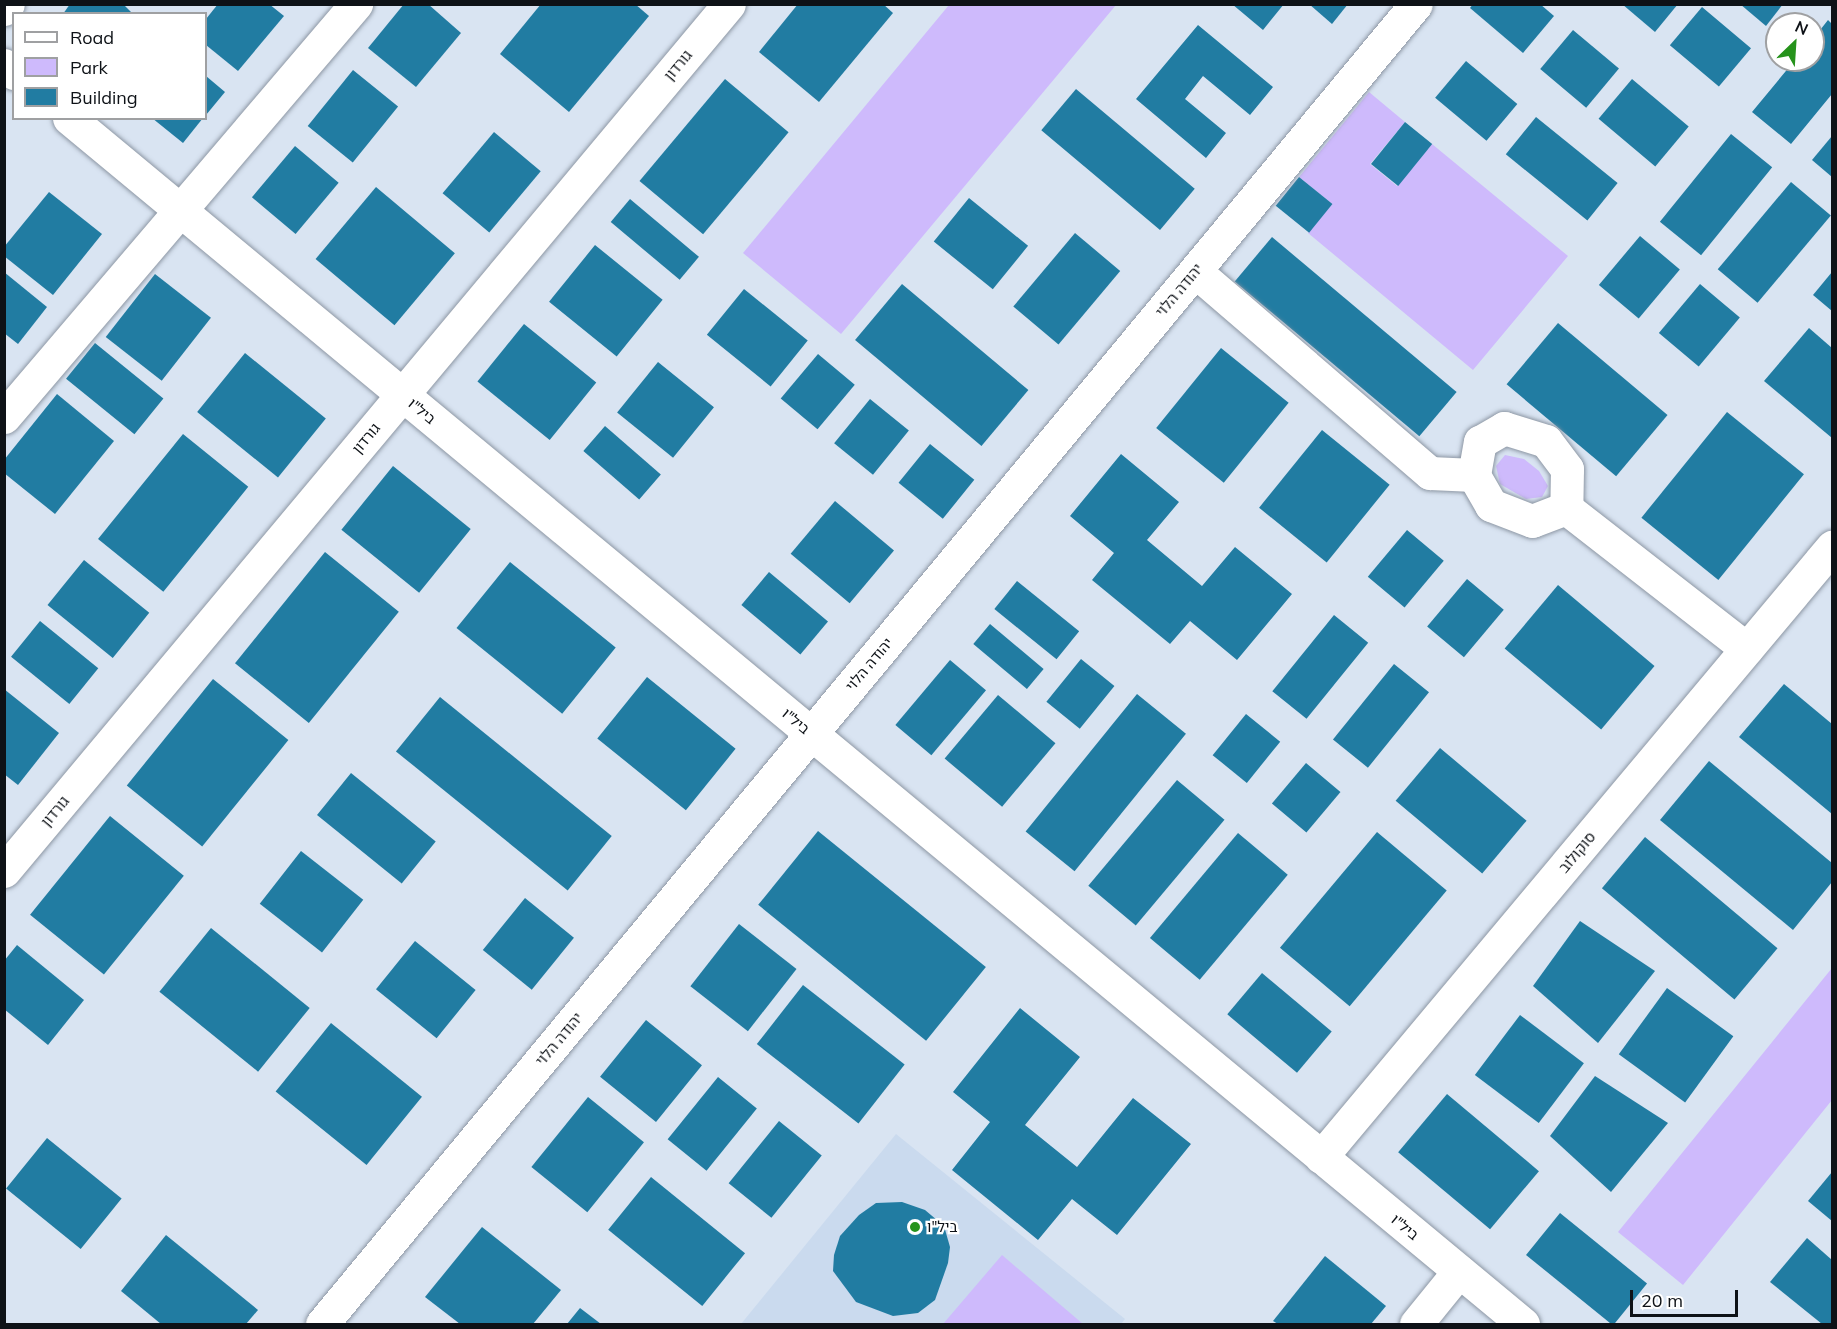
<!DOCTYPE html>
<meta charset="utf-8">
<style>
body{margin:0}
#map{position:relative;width:1837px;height:1329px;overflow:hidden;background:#d9e4f2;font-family:Mulish,Heebo,sans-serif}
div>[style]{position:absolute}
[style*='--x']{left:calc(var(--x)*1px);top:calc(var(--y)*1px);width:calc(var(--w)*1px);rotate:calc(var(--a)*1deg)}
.built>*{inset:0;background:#cadaee}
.green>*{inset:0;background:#cebafc}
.building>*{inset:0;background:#217ca2;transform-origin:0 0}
.roads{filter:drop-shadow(0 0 2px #8d97a4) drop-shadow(0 0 2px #8d97a4)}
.minor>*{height:33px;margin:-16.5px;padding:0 16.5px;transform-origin:16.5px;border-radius:16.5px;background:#fff}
.dots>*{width:16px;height:16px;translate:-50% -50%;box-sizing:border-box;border:3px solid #fff;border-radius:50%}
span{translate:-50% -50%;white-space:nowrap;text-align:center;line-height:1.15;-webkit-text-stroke:4.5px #fff;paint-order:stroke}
.street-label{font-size:15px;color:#0e1217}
.poi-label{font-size:15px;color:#0e1217}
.left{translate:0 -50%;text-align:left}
.frame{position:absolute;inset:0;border:6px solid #0e1217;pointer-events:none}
.legend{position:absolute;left:12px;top:12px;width:195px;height:108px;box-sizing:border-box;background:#fff;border:2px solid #9fa0a2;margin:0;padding:8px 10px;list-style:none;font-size:18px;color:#0e1217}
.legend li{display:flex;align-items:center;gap:12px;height:30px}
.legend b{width:30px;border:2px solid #9fa0a2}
.north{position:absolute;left:1765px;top:12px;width:60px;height:60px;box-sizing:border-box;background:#fff;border:2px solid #9fa0a2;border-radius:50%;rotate:25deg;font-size:16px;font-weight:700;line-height:24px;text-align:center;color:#0e1217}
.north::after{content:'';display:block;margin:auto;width:21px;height:27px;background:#26931c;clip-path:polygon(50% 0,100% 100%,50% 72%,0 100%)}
.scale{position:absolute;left:1630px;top:1290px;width:108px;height:27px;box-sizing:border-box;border:3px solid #0e1217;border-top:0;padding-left:8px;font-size:18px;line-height:21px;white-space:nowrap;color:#0e1217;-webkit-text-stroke:4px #fff;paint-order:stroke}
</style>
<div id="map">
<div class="built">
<i style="clip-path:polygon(896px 1134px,1125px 1319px,1121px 1324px,741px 1324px)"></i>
</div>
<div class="green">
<i style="clip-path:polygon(949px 5px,1116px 5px,841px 334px,743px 253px)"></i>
<i style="clip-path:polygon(1369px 92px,1405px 122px,1370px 164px,1397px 186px,1432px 144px,1568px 256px,1473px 370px,1308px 233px,1332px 204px,1299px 177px)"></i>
<i style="clip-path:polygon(1505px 455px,1524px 459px,1539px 471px,1548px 486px,1542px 497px,1526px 499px,1500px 484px,1496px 466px)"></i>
<i style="clip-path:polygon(1832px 968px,1832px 1100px,1683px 1285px,1618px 1232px)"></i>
<i style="clip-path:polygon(1002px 1255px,1083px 1324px,943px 1324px)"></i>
</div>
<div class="building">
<i style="clip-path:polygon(70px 4px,123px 4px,133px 14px,63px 14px)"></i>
<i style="clip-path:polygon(218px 4px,269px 4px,284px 16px,238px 71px,206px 45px,206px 19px)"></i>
<i style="clip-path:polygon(404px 4px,428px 4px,461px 33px,416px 87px,368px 48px)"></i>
<i style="clip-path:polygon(541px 4px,635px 4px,649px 16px,569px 112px,500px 54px)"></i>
<i style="clip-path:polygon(798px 4px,883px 4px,893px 13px,819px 102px,759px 52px)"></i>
<i style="clip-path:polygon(1232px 4px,1284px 4px,1263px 30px)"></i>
<i style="clip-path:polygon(1309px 4px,1348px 4px,1332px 24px)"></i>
<i style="clip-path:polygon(1473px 4px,1540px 4px,1554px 16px,1523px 53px,1470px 8px)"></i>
<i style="clip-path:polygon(1622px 4px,1678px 4px,1655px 32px)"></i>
<i style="clip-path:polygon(1740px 4px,1783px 4px,1766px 26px)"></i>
<i style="left:1702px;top:7px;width:64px;height:50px;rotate:40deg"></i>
<i style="clip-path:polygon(1828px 20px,1832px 24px,1832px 94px,1791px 144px,1752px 112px,1795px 60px,1813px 60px,1813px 39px)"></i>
<i style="clip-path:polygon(1198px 25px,1273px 87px,1250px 115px,1203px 76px,1185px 99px,1226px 133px,1206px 158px,1136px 99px)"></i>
<i style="left:1573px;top:30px;width:60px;height:51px;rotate:40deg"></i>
<i style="left:1466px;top:61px;width:67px;height:48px;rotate:40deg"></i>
<i style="left:353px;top:70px;width:58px;height:72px;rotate:39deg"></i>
<i style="clip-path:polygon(206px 76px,225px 92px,206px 115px)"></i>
<i style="left:725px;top:79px;width:83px;height:133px;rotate:40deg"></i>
<i style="left:1632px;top:79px;width:74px;height:52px;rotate:40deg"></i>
<i style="left:1076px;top:89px;width:155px;height:54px;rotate:40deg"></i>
<i style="left:1536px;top:117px;width:105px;height:48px;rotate:39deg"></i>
<i style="clip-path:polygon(152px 118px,203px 118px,183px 143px)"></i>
<i style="left:1405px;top:122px;width:35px;height:54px;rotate:39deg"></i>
<i style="left:494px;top:132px;width:61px;height:80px;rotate:40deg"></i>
<i style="left:1731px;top:134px;width:53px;height:113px;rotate:39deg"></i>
<i style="clip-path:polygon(1832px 136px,1832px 177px,1812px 160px)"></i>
<i style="left:295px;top:146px;width:57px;height:67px;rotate:40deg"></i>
<i style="left:1299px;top:177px;width:43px;height:37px;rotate:39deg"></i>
<i style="left:1791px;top:182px;width:52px;height:114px;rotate:40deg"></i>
<i style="left:376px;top:187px;width:103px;height:94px;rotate:40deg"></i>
<i style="clip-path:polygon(49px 192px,102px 234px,53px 295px,4px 256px,4px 247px)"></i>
<i style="left:969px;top:198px;width:76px;height:56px;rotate:39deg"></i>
<i style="left:630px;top:199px;width:90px;height:30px;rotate:40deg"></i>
<i style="left:1075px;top:233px;width:59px;height:96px;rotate:40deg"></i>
<i style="left:1640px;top:236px;width:52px;height:64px;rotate:40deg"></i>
<i style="left:1272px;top:237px;width:241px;height:58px;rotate:40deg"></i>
<i style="left:595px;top:245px;width:87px;height:73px;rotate:39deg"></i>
<i style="clip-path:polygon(4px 272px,47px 307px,18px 344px,4px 333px)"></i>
<i style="clip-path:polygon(1832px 272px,1832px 311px,1813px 295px)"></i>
<i style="left:155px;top:274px;width:71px;height:80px;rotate:38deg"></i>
<i style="left:902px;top:284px;width:165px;height:73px;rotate:40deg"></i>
<i style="left:1700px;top:284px;width:52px;height:64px;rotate:40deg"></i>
<i style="left:744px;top:289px;width:82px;height:59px;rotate:39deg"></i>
<i style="left:1558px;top:323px;width:143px;height:80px;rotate:40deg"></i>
<i style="left:524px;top:324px;width:93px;height:74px;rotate:39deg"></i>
<i style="clip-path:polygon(1809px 328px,1832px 348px,1832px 438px,1764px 381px)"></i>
<i style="left:95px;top:343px;width:88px;height:46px;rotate:39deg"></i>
<i style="left:1221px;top:348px;width:87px;height:103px;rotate:39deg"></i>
<i style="left:245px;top:353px;width:104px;height:76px;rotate:39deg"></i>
<i style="left:818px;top:354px;width:48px;height:58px;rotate:40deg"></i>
<i style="left:658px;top:362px;width:72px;height:65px;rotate:39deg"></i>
<i style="clip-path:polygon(57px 394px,114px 441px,55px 514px,4px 473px,4px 460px)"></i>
<i style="left:870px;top:399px;width:50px;height:57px;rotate:39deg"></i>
<i style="left:1727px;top:412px;width:99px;height:136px;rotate:39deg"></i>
<i style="left:605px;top:426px;width:74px;height:33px;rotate:41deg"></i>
<i style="left:1322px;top:430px;width:87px;height:100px;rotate:39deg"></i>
<i style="left:183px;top:434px;width:84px;height:135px;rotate:39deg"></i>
<i style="left:930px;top:444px;width:57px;height:50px;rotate:39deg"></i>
<i style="clip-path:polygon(1121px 454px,1179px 502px,1147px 540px,1202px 586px,1235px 547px,1292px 594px,1237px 660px,1190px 621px,1170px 644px,1092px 580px,1114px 553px,1070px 516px)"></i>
<i style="left:393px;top:466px;width:100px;height:82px;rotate:39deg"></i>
<i style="left:835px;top:501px;width:77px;height:69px;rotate:40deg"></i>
<i style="left:1407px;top:530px;width:48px;height:61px;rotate:40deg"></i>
<i style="left:325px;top:552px;width:95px;height:143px;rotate:39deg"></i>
<i style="left:84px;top:560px;width:84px;height:58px;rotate:39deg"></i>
<i style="left:510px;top:562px;width:136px;height:85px;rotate:39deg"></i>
<i style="left:769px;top:572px;width:77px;height:43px;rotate:40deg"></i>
<i style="left:1467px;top:579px;width:48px;height:62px;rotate:40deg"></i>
<i style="left:1017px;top:581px;width:80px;height:36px;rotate:39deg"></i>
<i style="left:1558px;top:585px;width:126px;height:83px;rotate:40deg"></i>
<i style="left:1334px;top:615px;width:44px;height:98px;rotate:39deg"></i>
<i style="left:40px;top:621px;width:75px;height:46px;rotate:39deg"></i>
<i style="left:990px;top:624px;width:70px;height:26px;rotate:40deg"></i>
<i style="left:1081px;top:659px;width:43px;height:55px;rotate:39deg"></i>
<i style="left:950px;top:660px;width:47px;height:85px;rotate:40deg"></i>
<i style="left:1394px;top:664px;width:45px;height:97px;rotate:39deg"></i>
<i style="left:647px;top:677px;width:114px;height:79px;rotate:39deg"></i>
<i style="left:213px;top:679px;width:97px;height:137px;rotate:39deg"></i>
<i style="clip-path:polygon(1784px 684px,1832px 724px,1832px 814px,1739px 737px)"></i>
<i style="clip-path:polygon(4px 689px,59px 733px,18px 785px,4px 774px)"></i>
<i style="left:1137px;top:694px;width:63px;height:177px;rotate:39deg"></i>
<i style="left:998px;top:695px;width:75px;height:83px;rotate:40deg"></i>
<i style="left:440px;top:697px;width:221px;height:70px;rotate:39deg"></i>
<i style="left:1246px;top:714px;width:44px;height:53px;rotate:39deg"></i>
<i style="left:1440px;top:748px;width:113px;height:69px;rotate:40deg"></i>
<i style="clip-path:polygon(1709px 761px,1832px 863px,1832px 882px,1793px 930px,1660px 820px)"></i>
<i style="left:1306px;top:763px;width:45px;height:53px;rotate:40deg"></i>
<i style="left:351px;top:773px;width:109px;height:54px;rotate:39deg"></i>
<i style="left:1177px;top:780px;width:62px;height:138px;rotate:40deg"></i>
<i style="left:110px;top:816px;width:95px;height:127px;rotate:39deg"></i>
<i style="left:818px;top:831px;width:216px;height:95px;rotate:39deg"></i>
<i style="left:1377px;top:832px;width:91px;height:151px;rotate:40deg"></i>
<i style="left:1238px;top:833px;width:65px;height:137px;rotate:40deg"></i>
<i style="left:1645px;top:837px;width:173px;height:67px;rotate:40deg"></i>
<i style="left:301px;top:851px;width:79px;height:67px;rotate:38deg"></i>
<i style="left:525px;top:898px;width:63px;height:67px;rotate:39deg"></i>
<i style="clip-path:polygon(1580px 921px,1655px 971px,1598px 1043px,1533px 986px)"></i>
<i style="left:739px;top:924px;width:73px;height:79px;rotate:38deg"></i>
<i style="left:211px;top:928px;width:127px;height:82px;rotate:39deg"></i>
<i style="left:415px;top:941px;width:78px;height:62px;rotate:39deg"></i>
<i style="clip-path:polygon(17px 945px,84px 1000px,48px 1045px,4px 1009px,4px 961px)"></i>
<i style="left:1262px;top:973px;width:91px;height:54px;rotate:40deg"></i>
<i style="left:803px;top:985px;width:129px;height:75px;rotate:38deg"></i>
<i style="left:1667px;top:988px;width:82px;height:82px;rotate:36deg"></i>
<i style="clip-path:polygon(1020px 1008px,1080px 1057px,1025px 1125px,1077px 1167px,1133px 1098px,1191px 1144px,1117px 1235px,1072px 1199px,1038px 1240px,952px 1170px,990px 1122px,953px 1092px)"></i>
<i style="left:1520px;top:1015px;width:80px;height:75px;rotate:37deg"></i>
<i style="left:646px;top:1020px;width:72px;height:73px;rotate:39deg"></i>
<i style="left:331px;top:1023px;width:117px;height:88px;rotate:39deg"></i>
<i style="clip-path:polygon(1595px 1076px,1668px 1123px,1611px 1192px,1550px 1136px)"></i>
<i style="left:718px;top:1077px;width:50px;height:80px;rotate:39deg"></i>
<i style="left:1447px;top:1094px;width:120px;height:76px;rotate:40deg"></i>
<i style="left:588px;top:1097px;width:72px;height:90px;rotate:39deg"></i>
<i style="left:779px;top:1121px;width:55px;height:80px;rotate:39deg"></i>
<i style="left:47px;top:1138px;width:96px;height:65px;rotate:39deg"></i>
<i style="clip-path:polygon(1832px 1172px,1832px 1221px,1808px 1201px)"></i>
<i style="left:651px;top:1177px;width:121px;height:68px;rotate:39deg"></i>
<i style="clip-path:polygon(902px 1202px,925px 1210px,944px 1226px,950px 1247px,948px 1263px,935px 1300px,918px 1313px,893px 1316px,856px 1302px,833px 1271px,834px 1255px,840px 1236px,859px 1215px,876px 1203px)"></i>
<i style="left:1560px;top:1213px;width:112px;height:54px;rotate:39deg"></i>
<i style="clip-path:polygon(482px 1227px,561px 1290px,533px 1324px,460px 1324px,425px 1297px)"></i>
<i style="clip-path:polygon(166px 1235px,258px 1310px,246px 1324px,161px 1324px,121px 1291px)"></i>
<i style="clip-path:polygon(1807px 1238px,1832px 1260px,1832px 1324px,1822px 1324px,1770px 1282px)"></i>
<i style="clip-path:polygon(1325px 1256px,1386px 1306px,1371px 1324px,1278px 1324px,1273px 1321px)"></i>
<i style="clip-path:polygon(580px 1308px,601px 1324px,567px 1324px)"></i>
</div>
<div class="roads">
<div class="minor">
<i style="--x:4;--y:9;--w:6;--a:-51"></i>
<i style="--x:4;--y:65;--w:13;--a:39"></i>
<i style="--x:69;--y:118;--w:1889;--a:39.67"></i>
<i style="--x:1195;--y:271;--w:310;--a:40.7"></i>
<i style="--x:1430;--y:473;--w:44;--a:2.6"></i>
<i style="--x:4;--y:417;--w:543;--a:-49.56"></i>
<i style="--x:1504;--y:428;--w:44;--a:17.2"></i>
<i style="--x:1546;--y:441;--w:35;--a:53"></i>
<i style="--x:1567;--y:469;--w:39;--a:91"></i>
<i style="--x:1566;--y:508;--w:36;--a:159"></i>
<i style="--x:1532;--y:521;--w:44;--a:-158.7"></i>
<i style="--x:1491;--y:505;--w:34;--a:-120"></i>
<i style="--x:1474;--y:475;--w:34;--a:-80"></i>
<i style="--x:1480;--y:442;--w:28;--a:-30"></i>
<i style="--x:1566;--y:508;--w:229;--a:37.9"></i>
<i style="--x:4;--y:871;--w:1130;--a:-50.1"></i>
<i style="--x:1321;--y:1157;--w:796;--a:-50.05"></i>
<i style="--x:322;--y:1324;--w:1714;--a:-50.35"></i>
<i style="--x:1416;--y:1324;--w:68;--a:-50.9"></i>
</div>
</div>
<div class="dots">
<i style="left:915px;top:1227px;background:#26931c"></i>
</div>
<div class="street-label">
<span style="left:678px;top:65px;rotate:-50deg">גורדון</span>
<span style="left:1179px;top:290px;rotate:-50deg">יהודה הלוי</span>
<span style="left:422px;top:411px;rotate:40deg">ביל"ו</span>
<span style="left:366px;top:438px;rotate:-50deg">גורדון</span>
<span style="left:869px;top:664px;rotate:-50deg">יהודה הלוי</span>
<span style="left:796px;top:721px;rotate:40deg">ביל"ו</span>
<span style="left:55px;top:811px;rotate:-50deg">גורדון</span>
<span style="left:1577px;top:852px;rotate:-50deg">סוקולוב</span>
<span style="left:559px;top:1039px;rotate:-50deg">יהודה הלוי</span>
<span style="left:1405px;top:1227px;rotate:40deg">ביל"ו</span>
</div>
<div class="poi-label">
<span class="left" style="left:927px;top:1227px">ביל"ו</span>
</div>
<div class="frame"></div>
<ul class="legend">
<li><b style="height:8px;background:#fff"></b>Road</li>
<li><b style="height:16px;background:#cebafc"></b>Park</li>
<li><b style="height:16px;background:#217ca2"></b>Building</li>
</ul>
<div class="north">N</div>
<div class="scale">20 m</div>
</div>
